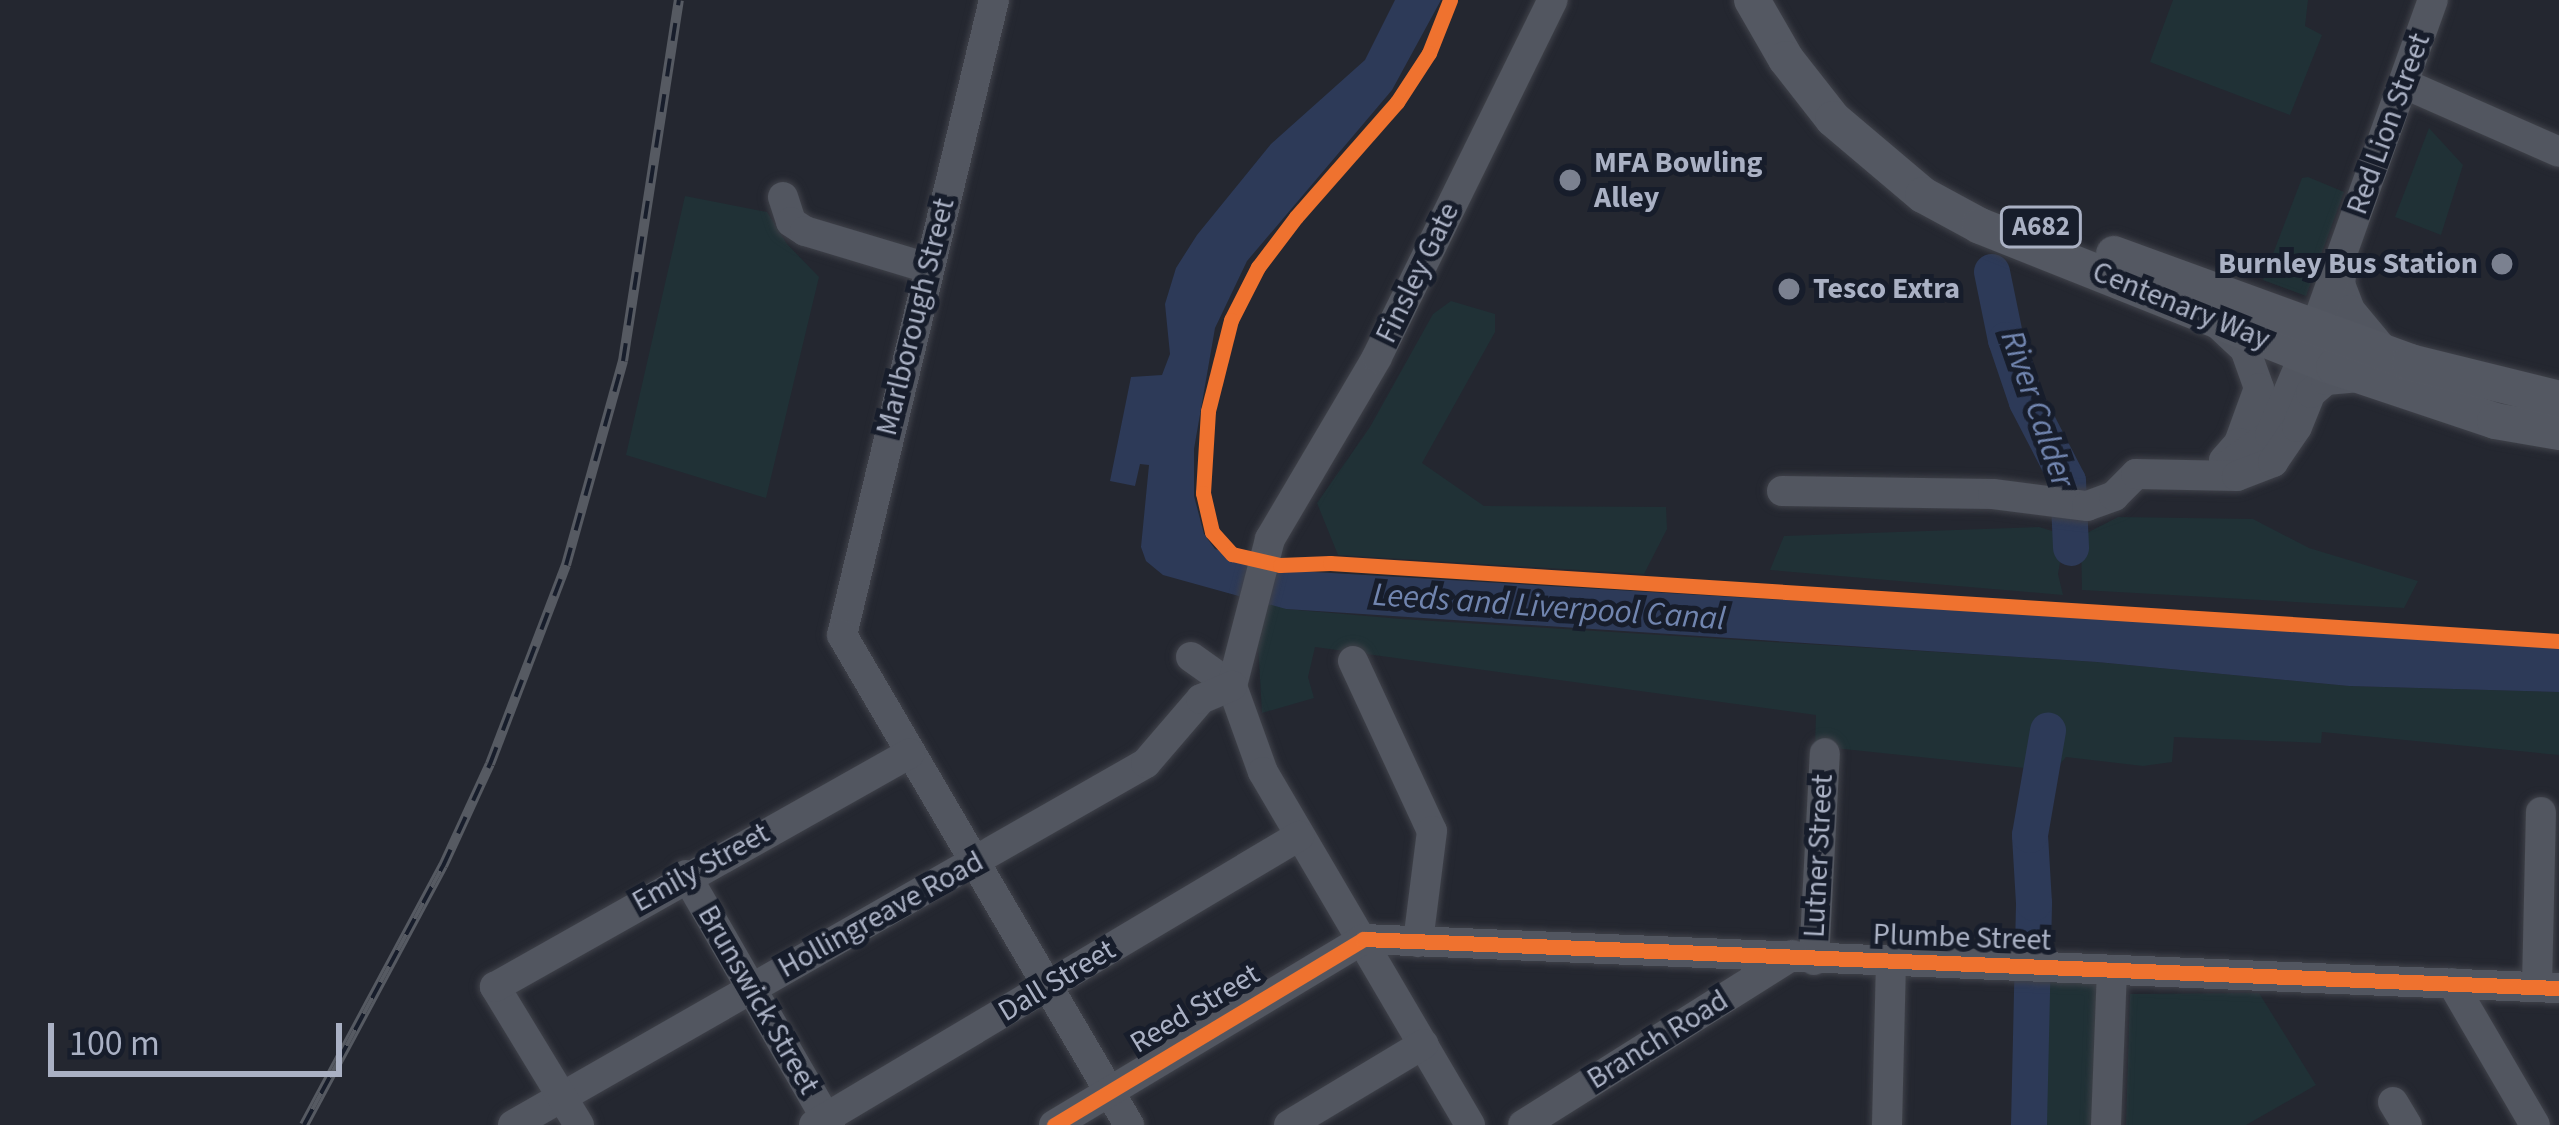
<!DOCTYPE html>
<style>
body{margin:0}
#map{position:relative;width:2559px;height:1125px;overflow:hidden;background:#242730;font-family:"Source Sans 3",sans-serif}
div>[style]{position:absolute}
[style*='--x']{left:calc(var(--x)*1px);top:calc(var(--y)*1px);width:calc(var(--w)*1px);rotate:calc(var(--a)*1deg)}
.green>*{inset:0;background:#203136;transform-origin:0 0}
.water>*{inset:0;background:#2d3a58}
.river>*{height:36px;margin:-18px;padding:0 18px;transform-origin:18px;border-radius:18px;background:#2d3a58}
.roads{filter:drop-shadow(0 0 3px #40424a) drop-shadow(0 0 3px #40424a)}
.minor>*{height:30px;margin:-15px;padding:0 15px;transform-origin:15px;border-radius:15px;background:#525660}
.major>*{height:36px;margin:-18px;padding:0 18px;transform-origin:18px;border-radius:18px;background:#545862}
.rail>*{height:10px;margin-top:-5px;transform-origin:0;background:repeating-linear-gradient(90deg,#171d2b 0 18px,#565a62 0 36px);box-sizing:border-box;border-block:3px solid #565a62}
.cycleway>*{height:15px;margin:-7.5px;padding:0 7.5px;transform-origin:7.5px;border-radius:7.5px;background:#ef722f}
.dots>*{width:33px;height:33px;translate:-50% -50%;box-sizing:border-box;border:6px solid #171d2b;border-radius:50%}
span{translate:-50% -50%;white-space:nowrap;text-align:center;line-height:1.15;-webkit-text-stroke:10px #171d2b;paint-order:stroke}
.shield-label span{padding:3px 9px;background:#171d2b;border:3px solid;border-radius:9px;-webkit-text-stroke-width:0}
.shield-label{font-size:27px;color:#aab1c4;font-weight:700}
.street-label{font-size:30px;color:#aab1c4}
.poi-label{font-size:30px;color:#aab1c4;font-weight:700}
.left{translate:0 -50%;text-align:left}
.right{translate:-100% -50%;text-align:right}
.water-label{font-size:33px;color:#7185af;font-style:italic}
.scale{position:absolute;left:48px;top:1023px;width:294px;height:54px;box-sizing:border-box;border:6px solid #aab1c4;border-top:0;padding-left:15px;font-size:36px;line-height:42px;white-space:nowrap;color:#aab1c4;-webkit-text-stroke:9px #171d2b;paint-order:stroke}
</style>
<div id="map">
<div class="green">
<i style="clip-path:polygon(2173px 0,2308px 0,2305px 26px,2322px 35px,2290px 115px,2150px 62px)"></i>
<i style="clip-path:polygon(2429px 128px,2463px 165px,2441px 235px,2395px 217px)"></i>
<i style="clip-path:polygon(2308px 177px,2344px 192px,2306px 296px,2263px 280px,2302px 178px)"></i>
<i style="clip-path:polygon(685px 196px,767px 212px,787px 244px,819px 277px,766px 498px,626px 455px)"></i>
<i style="clip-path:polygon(1451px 301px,1495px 314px,1495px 332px,1422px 463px,1484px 506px,1666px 507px,1667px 529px,1644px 574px,1338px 555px,1317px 503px,1370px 427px,1433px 314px)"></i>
<i style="clip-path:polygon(2118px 517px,2253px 519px,2309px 548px,2418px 581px,2404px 608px,2082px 590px,2081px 536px)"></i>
<i style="clip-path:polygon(2039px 527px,2065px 535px,2058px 574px,2063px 595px,1770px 570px,1784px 536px)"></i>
<i style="clip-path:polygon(1268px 600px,1286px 609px,1401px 619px,2097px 662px,2349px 686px,2559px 692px,2559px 755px,2322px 732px,2321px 743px,2174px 737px,2172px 762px,2143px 766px,2066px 757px,2054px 771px,1815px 746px,1816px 715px,1315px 647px,1308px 677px,1314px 698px,1262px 713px,1258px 643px)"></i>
<i style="left:2042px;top:973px;width:65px;height:152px;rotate:3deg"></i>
<i style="clip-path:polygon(2259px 993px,2316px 1085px,2246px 1125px,2126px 1125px,2130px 994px)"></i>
</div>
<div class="water">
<i style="clip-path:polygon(1395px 0,1441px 0,1392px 90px,1247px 261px,1215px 328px,1194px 449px,1194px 496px,1204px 534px,1215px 549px,1281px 570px,2559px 646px,2559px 692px,2349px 686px,2097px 662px,1286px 609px,1163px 575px,1146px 561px,1141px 547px,1149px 465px,1140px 464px,1135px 486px,1110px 481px,1131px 377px,1162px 375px,1170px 354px,1165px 304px,1176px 268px,1197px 235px,1271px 144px,1365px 60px)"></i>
</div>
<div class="river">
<i style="--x:1992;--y:272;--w:69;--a:78.4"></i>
<i style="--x:2006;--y:340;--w:65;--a:71.3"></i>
<i style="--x:2027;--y:402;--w:89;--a:62.6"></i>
<i style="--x:2068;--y:481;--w:67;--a:87.4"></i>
<i style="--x:2029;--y:1125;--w:222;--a:-88.7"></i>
<i style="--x:2034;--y:903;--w:68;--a:-93.4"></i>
<i style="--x:2030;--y:835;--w:106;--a:-80.2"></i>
</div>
<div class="roads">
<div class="minor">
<i style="--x:994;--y:0;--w:653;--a:103.46"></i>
<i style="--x:842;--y:635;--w:568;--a:59.64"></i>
<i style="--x:2405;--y:84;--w:168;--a:23.8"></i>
<i style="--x:783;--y:197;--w:26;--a:72"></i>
<i style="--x:791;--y:222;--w:17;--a:33"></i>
<i style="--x:805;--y:231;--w:128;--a:16.7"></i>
<i style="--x:2342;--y:266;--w:18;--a:96"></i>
<i style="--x:2340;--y:284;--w:28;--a:69"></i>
<i style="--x:2350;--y:310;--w:53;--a:50.3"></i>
<i style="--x:2217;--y:323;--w:38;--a:43"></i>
<i style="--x:2245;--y:349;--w:41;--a:70.3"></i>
<i style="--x:2259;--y:388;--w:59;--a:110"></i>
<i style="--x:2239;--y:443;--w:23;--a:131"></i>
<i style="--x:2223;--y:468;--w:57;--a:-35.1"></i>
<i style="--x:2270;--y:435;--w:115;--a:-67"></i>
<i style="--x:2315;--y:329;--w:350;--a:-70.3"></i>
<i style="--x:1782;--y:491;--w:211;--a:0.8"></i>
<i style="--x:1993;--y:494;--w:95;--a:7.3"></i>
<i style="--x:2087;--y:506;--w:29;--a:-20"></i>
<i style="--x:2114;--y:496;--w:31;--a:-45"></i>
<i style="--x:2136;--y:474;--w:101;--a:1.1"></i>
<i style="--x:2237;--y:476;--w:39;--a:-21"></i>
<i style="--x:2273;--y:462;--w:42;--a:-55.6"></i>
<i style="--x:2297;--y:427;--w:37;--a:-68"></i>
<i style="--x:2311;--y:393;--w:20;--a:-41"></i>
<i style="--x:2326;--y:380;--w:34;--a:-5"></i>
<i style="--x:1191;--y:657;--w:50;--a:35.3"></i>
<i style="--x:1353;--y:661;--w:187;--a:65.1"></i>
<i style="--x:1432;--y:831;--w:112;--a:97.2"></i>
<i style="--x:1232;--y:686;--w:152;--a:-75.5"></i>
<i style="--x:1270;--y:539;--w:211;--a:-59.5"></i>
<i style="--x:1377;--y:357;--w:398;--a:-63.8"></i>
<i style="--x:1232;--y:686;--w:91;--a:70.2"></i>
<i style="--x:1263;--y:772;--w:409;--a:59.6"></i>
<i style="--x:686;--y:875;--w:289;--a:60.1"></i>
<i style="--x:1814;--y:960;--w:207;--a:-87"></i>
<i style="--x:2452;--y:983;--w:164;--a:59.7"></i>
<i style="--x:2537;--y:986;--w:174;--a:-88.7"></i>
<i style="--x:2393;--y:1102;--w:27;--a:59"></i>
<i style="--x:513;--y:1125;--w:729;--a:-29.76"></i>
<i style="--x:1146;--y:763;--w:84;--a:-49.3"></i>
<i style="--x:1201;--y:699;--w:34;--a:-23"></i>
<i style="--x:579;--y:1125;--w:162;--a:-121.3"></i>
<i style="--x:495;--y:987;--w:476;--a:-29.4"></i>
<i style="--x:814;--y:1125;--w:565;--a:-30.79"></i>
<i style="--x:1054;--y:1125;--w:361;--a:-31"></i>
<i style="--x:1363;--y:939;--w:1197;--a:2.35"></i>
<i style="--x:1289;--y:1125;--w:157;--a:-31"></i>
<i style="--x:1523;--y:1125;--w:319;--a:-32.2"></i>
<i style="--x:1887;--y:1125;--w:164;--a:-88.6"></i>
<i style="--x:2106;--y:1125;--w:154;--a:-87.8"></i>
</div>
<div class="major">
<i style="--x:1752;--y:0;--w:68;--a:60"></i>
<i style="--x:1786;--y:59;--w:76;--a:51.9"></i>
<i style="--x:1833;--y:119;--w:118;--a:40.2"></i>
<i style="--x:1923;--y:195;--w:65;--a:28.5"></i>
<i style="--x:1980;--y:226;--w:381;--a:21.7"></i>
<i style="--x:2334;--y:367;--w:170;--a:18.5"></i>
<i style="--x:2495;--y:421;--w:65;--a:9.8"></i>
<i style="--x:2114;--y:254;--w:315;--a:20"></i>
<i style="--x:2410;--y:362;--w:154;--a:13.9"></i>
</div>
</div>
<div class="rail">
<i style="--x:304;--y:1125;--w:294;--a:-61.8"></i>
<i style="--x:443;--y:866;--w:112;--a:-65.3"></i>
<i style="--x:490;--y:764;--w:213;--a:-69.1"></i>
<i style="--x:566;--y:565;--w:212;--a:-74.4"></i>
<i style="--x:623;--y:361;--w:365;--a:-81.2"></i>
</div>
<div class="cycleway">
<i style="--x:1450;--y:0;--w:57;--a:111.6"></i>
<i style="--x:1429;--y:53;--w:59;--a:123.1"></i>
<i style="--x:1397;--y:102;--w:153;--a:131.3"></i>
<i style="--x:1296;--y:217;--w:63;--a:127.2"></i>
<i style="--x:1258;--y:267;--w:59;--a:117"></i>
<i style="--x:1231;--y:320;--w:94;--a:104.2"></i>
<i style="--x:1208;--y:411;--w:82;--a:93.5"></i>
<i style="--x:1203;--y:493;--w:40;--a:77"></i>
<i style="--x:1212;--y:532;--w:30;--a:48"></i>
<i style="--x:1232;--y:554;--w:49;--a:12.9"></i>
<i style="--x:1280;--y:565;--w:50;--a:-2.3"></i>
<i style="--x:1330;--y:563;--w:1231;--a:3.63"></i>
<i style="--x:1054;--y:1125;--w:361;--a:-31"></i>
<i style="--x:1363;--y:939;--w:1197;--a:2.35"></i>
</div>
<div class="dots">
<i style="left:1570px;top:180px;background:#7b8190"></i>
<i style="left:2502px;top:264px;background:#7b8190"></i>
<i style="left:1789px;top:289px;background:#7b8190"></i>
</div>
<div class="shield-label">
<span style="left:2041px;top:227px">A682</span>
</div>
<div class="street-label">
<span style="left:2389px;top:124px;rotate:-70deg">Red Lion Street</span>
<span style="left:1418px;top:273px;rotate:-64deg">Finsley Gate</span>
<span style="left:2181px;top:306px;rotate:22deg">Centenary Way</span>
<span style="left:916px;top:317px;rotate:-76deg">Marlborough Street</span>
<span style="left:1819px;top:856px;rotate:-87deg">Lutner Street</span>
<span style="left:701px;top:868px;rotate:-29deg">Emily Street</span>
<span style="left:881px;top:915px;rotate:-29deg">Hollingreave Road</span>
<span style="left:1962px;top:938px;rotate:2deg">Plumbe Street</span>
<span style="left:1057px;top:981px;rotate:-31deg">Dall Street</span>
<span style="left:758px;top:1000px;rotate:60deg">Brunswick Street</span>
<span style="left:1195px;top:1009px;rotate:-31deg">Reed Street</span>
<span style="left:1658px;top:1040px;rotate:-32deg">Branch Road</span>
</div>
<div class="poi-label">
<span class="left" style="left:1594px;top:180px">MFA Bowling<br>Alley</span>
<span class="right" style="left:2478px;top:264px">Burnley Bus Station</span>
<span class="left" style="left:1813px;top:289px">Tesco Extra</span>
</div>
<div class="water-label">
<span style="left:2037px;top:409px;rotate:71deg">River Calder</span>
<span style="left:1549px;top:607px;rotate:4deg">Leeds and Liverpool Canal</span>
</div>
<div class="scale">100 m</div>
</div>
